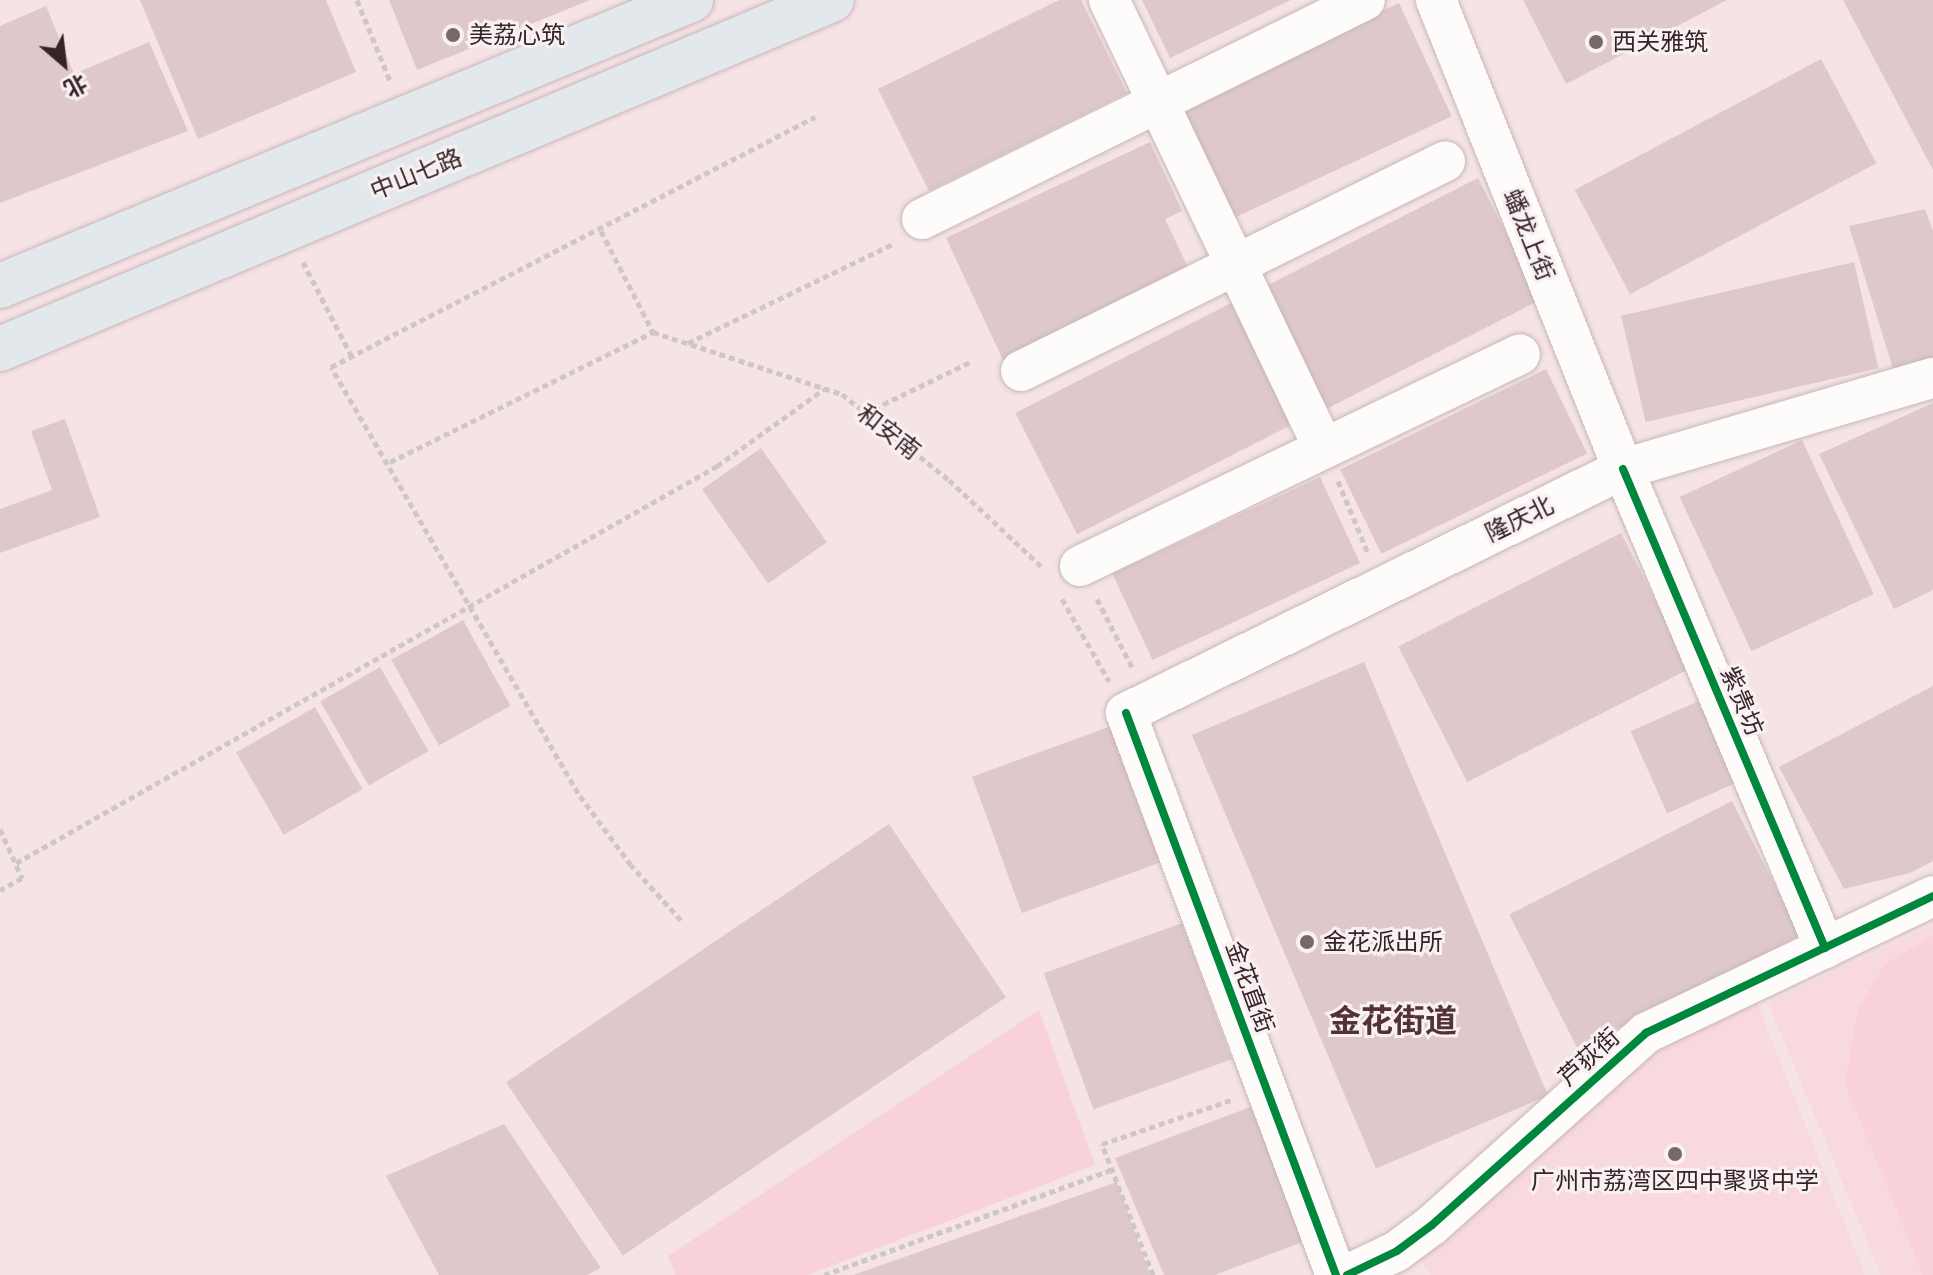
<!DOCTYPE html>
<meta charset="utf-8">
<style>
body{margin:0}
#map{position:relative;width:1933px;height:1275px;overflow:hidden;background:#f6e3e6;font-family:Poppins,"Noto Sans SC",sans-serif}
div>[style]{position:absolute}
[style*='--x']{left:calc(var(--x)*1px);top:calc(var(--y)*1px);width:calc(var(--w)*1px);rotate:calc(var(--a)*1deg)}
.built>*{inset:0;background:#f8d9de}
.green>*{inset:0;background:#f9d1d8}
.building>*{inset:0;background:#dfc8cc;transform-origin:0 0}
.path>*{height:5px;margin-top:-2.5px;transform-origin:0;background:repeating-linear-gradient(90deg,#cec7c8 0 6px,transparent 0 10px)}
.roads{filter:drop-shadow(0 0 2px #c7b7b9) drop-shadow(0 0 2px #c7b7b9)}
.minor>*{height:40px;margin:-20px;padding:0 20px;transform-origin:20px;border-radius:20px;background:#fefbfb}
.major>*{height:44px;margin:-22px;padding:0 22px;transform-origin:22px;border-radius:22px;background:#e2e8eb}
.cycleway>*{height:8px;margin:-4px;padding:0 4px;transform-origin:4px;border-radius:4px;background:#00873e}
.dots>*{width:22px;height:22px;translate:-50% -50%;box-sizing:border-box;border:4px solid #f9f0f1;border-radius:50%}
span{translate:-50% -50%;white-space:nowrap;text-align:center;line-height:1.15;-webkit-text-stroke:6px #f9f0f1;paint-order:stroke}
.poi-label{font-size:24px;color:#352528}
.left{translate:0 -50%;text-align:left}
.street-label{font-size:24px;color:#352528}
.district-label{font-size:32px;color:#533138;font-weight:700}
.north{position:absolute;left:24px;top:24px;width:80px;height:80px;-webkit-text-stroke:6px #f9f0f1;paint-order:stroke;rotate:152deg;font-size:22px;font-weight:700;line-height:32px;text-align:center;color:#352528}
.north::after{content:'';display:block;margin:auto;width:28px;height:36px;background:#352528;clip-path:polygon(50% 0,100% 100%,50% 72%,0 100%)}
</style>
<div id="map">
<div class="built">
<i style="clip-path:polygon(1933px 925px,1933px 1275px,1881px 1275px,1768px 1003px)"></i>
<i style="clip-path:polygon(1755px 998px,1865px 1275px,1431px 1275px,1418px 1256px,1650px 1052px)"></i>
</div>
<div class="green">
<i style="clip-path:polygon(1933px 936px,1933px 1275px,1923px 1275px,1845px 1083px,1858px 1009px,1885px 964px)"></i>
<i style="clip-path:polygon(1039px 1010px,1095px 1165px,807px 1275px,675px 1275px,668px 1256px)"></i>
</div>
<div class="building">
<i style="clip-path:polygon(140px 0,326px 0,356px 72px,198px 139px)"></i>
<i style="clip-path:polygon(389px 0,590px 0,417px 70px)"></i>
<i style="clip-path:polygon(1059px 0,1081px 0,1127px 93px,929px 191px,878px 89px)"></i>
<i style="clip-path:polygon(1142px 0,1291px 0,1170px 58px)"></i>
<i style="clip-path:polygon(1523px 0,1727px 0,1566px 84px)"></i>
<i style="clip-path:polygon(1843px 0,1933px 0,1933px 170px)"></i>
<i style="left:1399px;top:3px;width:125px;height:244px;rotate:65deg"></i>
<i style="clip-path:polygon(46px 6px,74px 74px,149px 42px,188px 131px,0 203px,0 26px)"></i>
<i style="left:1821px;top:59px;width:118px;height:279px;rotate:62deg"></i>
<i style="clip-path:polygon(1150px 142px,1182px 211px,1165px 219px,1191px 274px,1004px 362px,946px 238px)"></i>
<i style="left:1478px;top:178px;width:137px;height:250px;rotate:63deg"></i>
<i style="clip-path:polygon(1925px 209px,1933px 231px,1933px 358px,1894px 372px,1849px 226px)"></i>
<i style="left:1854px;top:262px;width:109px;height:239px;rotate:77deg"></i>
<i style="left:1239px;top:299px;width:136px;height:251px;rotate:63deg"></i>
<i style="left:1546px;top:369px;width:94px;height:229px;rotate:64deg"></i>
<i style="clip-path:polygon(1933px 403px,1933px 590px,1894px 609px,1819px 454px)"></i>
<i style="clip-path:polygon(65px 419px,100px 517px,0 553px,0 509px,52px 490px,31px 431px)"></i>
<i style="left:1802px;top:440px;width:170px;height:135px;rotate:65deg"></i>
<i style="left:761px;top:448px;width:115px;height:72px;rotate:55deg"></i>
<i style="left:1320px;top:477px;width:95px;height:229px;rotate:65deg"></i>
<i style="left:1621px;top:533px;width:152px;height:250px;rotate:63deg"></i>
<i style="left:463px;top:620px;width:98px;height:82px;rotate:61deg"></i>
<i style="left:1364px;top:662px;width:471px;height:187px;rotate:67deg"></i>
<i style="left:380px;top:667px;width:97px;height:69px;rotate:60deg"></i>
<i style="clip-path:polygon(1933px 686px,1933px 861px,1910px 873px,1844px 889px,1779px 767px)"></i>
<i style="left:1701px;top:700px;width:90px;height:77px;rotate:66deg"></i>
<i style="left:315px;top:707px;width:95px;height:91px;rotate:60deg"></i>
<i style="left:1114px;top:725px;width:145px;height:151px;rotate:70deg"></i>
<i style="left:1732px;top:801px;width:151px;height:250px;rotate:63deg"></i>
<i style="left:889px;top:824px;width:209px;height:462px;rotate:56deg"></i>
<i style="left:1182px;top:923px;width:145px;height:147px;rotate:70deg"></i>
<i style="clip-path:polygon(1253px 1106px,1302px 1242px,1215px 1275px,1164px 1275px,1115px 1158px)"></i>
<i style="clip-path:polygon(504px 1124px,601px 1268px,587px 1275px,439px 1275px,386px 1176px)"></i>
<i style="clip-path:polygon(1117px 1182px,1150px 1275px,853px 1275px)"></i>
</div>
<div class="path">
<i style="--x:357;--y:0;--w:87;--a:67.8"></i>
<i style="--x:601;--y:231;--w:114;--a:62.8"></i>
<i style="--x:653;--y:332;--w:199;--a:18.2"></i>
<i style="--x:842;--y:394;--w:137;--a:38.8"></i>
<i style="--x:949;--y:480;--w:127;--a:43.1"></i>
<i style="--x:303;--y:262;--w:107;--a:62.7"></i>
<i style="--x:688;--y:343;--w:230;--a:-25.8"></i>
<i style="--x:865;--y:413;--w:117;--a:-25.9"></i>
<i style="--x:390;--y:462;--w:293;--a:-26.3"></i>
<i style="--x:1338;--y:481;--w:78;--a:67.4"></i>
<i style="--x:1062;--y:599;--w:95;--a:60.2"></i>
<i style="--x:1097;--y:599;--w:79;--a:62.8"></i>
<i style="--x:0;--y:829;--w:54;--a:65.8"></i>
<i style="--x:22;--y:878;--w:25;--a:151"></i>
<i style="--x:16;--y:863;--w:806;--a:-29.52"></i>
<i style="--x:717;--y:466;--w:132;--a:-35.7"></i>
<i style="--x:681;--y:920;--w:74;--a:-132.3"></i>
<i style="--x:631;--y:865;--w:89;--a:-126.4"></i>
<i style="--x:578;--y:793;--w:492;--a:-120.1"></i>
<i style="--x:331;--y:367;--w:545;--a:-27.32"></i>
<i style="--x:824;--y:1275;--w:308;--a:-20.1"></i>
<i style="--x:1153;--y:1275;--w:141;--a:-111.3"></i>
<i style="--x:1102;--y:1144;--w:136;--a:-18.8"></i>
</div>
<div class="roads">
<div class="minor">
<i style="--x:1109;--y:0;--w:496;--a:64.4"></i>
<i style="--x:1436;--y:0;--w:505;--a:68.26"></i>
<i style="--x:1623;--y:469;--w:520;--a:67.13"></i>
<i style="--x:922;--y:219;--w:494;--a:-26.3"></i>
<i style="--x:1021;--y:371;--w:473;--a:-26.3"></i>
<i style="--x:1080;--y:566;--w:488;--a:-25.7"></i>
<i style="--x:1336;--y:1275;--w:600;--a:-110.49"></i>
<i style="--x:1126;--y:713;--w:554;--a:-26.15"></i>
<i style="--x:1623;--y:469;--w:323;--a:-16.4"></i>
<i style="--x:1347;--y:1275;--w:55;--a:-25.6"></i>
<i style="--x:1397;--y:1251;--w:44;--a:-36.6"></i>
<i style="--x:1432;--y:1225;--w:288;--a:-41.9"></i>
<i style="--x:1646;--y:1033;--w:318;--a:-25.5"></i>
</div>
<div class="major">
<i style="--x:0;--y:286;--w:748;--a:-22.48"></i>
<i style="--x:0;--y:349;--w:902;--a:-22.76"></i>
</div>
</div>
<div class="cycleway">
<i style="--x:1623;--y:469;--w:520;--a:67.13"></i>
<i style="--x:1126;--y:713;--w:600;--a:69.51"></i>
<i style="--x:1347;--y:1275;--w:55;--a:-25.6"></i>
<i style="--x:1397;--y:1251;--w:44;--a:-36.6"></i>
<i style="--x:1432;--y:1225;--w:288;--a:-41.9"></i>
<i style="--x:1646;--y:1033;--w:318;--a:-25.5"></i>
</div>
<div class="dots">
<i style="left:453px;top:35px;background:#79686a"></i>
<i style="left:1596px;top:42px;background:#79686a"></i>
<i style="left:1307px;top:942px;background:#79686a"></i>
<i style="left:1675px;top:1154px;background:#79686a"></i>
</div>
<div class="poi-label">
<span class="left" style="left:469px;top:35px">美荔心筑</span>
<span class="left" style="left:1612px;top:42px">西关雅筑</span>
<span class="left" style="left:1323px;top:942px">金花派出所</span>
<span style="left:1675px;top:1181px">广州市荔湾区四中聚贤中学</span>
</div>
<div class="street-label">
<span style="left:416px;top:174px;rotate:-22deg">中山七路</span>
<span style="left:1529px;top:235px;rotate:68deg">蟠龙上街</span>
<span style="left:889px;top:432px;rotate:38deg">和安南</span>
<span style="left:1519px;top:519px;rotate:-26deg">隆庆北</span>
<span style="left:1742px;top:701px;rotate:67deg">紫贵坊</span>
<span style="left:1250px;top:987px;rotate:70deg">金花直街</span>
<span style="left:1589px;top:1057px;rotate:-42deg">芦荻街</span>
</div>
<div class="district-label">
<span style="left:1393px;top:1021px">金花街道</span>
</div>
<div class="north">北</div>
</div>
